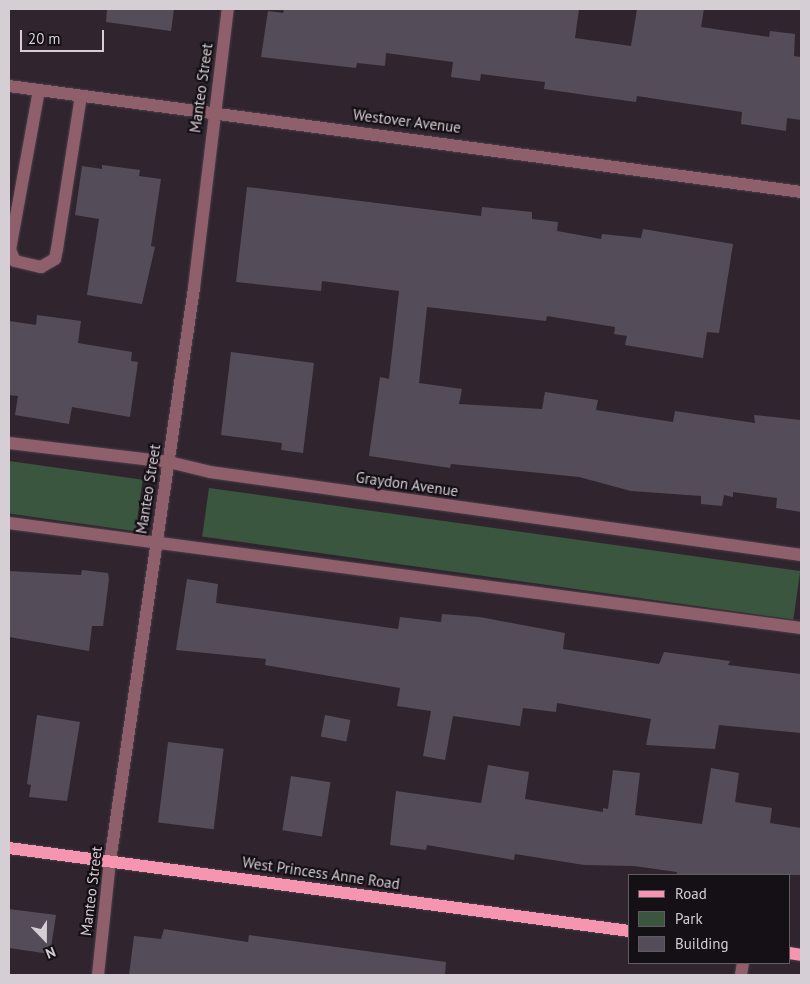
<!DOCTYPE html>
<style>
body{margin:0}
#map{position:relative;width:810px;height:984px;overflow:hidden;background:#30252f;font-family:"PT Sans",sans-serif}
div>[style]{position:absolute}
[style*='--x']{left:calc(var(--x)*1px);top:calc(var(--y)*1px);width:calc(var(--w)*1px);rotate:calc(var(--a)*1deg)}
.green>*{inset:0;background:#3a563e;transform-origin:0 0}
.building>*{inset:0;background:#544c59;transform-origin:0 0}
.roads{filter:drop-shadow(0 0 1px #4a404a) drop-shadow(0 0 1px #4a404a)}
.minor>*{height:12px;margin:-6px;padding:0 6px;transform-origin:6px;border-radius:6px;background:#8f606c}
.major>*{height:12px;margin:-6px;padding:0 6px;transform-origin:6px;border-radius:6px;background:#f595af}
span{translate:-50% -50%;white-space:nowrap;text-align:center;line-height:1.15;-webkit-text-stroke:4.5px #151015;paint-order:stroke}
.street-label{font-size:15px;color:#d5ced5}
.frame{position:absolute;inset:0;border:10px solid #d5ced5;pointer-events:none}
.legend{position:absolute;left:628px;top:874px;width:162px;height:90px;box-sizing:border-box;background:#151015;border:1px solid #625c62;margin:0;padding:6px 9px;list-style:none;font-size:15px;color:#d5ced5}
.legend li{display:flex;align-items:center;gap:10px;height:25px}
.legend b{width:25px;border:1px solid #625c62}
.north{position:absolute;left:20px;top:914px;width:50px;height:50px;-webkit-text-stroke:4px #151015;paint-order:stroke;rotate:158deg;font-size:14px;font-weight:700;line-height:20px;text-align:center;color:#d5ced5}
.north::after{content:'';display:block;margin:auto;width:18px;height:22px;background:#d5ced5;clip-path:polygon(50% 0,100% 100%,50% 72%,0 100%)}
.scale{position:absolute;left:20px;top:30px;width:84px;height:22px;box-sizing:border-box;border:2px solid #d5ced5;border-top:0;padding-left:6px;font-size:15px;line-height:18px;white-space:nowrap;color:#d5ced5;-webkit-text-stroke:4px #151015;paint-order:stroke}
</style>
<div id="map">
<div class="green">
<i style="left:9px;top:461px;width:135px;height:52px;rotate:8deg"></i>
<i style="left:209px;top:488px;width:597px;height:49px;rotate:8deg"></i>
</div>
<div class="building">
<i style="clip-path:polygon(107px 9px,174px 9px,171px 31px,106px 22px)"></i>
<i style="clip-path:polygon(284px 9px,579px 9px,575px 38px,631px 46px,637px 9px,704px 9px,701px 27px,769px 37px,770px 31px,795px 34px,794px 56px,801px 57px,801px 120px,787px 118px,786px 131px,741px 124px,742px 112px,637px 96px,636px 102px,592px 96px,544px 89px,545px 82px,481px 74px,480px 81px,451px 77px,453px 62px,386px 53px,385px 66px,357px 63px,356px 68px,261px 57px,268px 11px,283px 13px)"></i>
<i style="clip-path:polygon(102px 165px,140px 170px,139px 176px,161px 179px,151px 246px,155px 247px,142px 304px,87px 295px,99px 219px,75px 215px,82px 166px,102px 169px)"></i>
<i style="clip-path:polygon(247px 187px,481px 216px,482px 207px,532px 212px,532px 219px,558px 222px,557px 231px,601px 239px,602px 234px,641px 238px,643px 229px,733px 244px,719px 333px,707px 332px,703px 358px,625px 345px,627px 336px,614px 334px,615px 327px,547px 316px,546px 321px,427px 307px,419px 383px,462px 389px,459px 404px,542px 409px,545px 392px,598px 400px,596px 410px,673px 422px,675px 411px,755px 423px,754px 415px,801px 420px,801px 512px,776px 508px,777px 498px,733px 492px,733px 497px,724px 495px,722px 506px,701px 504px,701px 496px,631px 491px,579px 477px,451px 464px,450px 468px,369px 456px,380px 377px,389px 379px,399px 291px,322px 281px,321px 291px,236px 282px)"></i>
<i style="clip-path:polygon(37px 315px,81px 321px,78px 343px,132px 352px,131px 361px,138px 362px,130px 417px,72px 407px,69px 424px,15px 415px,18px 396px,9px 395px,9px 321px,36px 325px)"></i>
<i style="clip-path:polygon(231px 352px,314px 363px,303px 453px,281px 450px,282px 443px,221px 435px)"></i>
<i style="clip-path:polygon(82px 570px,108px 573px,109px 579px,103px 626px,92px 626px,89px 651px,9px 637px,9px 571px,81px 575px)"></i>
<i style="clip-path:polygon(187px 579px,218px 584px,216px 603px,398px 629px,400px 617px,441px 622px,442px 614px,480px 617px,565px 633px,563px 649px,659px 664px,664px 652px,730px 661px,728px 665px,801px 674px,801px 733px,719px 725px,715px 749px,646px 745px,651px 719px,557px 703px,556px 712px,523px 708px,520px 726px,453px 716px,445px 760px,423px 756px,431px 711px,397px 706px,400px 688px,265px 665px,266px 659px,176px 650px)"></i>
<i style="clip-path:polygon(37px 715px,80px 722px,67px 801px,29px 797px,31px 785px,27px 784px)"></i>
<i style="left:325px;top:715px;width:26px;height:22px;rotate:11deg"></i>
<i style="left:168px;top:742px;width:56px;height:81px;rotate:7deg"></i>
<i style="clip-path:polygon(488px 765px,529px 772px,525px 799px,603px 812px,603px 808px,608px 809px,613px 770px,640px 773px,635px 815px,702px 824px,711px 768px,739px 773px,735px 802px,772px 808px,770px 823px,801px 828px,801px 875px,677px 875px,677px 872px,634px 866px,584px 865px,515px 854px,514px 860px,427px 845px,426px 850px,390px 845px,396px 791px,481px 803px)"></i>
<i style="left:291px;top:776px;width:40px;height:55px;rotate:9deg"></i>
<i style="clip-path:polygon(9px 909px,56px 915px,50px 954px,9px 948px)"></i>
<i style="clip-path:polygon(164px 929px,248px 942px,249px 935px,446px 962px,445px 975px,129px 975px,134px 936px,161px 939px)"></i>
</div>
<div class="roads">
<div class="minor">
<i style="--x:9;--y:86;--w:799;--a:7.62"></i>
<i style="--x:39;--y:90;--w:163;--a:100.3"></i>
<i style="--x:10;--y:250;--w:12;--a:66"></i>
<i style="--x:15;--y:261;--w:27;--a:13"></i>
<i style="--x:41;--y:267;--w:16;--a:-30"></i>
<i style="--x:55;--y:259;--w:10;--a:-79"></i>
<i style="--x:57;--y:249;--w:155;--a:-81.1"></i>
<i style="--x:9;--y:443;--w:161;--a:6.8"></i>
<i style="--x:169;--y:462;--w:42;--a:13.7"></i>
<i style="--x:210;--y:472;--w:597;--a:7.99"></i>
<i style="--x:9;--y:523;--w:799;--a:7.55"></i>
<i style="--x:98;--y:975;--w:115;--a:-84"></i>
<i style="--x:110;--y:861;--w:579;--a:-81.66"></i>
<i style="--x:194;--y:288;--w:281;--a:-83.1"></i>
<i style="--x:741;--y:975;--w:12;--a:-81"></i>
</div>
<div class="major">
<i style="--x:9;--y:848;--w:626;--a:7.62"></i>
<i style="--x:789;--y:953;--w:12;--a:9"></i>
</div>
</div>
<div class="street-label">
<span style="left:201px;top:88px;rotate:-82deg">Manteo Street</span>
<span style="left:407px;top:121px;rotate:7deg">Westover Avenue</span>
<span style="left:407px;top:484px;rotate:8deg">Graydon Avenue</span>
<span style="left:148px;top:489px;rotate:-81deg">Manteo Street</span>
<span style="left:321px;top:873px;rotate:8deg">West Princess Anne Road</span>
<span style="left:91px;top:891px;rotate:-83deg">Manteo Street</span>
</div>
<div class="frame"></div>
<ul class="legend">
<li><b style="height:6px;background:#f595af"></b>Road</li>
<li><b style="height:14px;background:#3a563e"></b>Park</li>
<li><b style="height:14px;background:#544c59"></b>Building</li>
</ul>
<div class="north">N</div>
<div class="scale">20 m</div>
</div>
